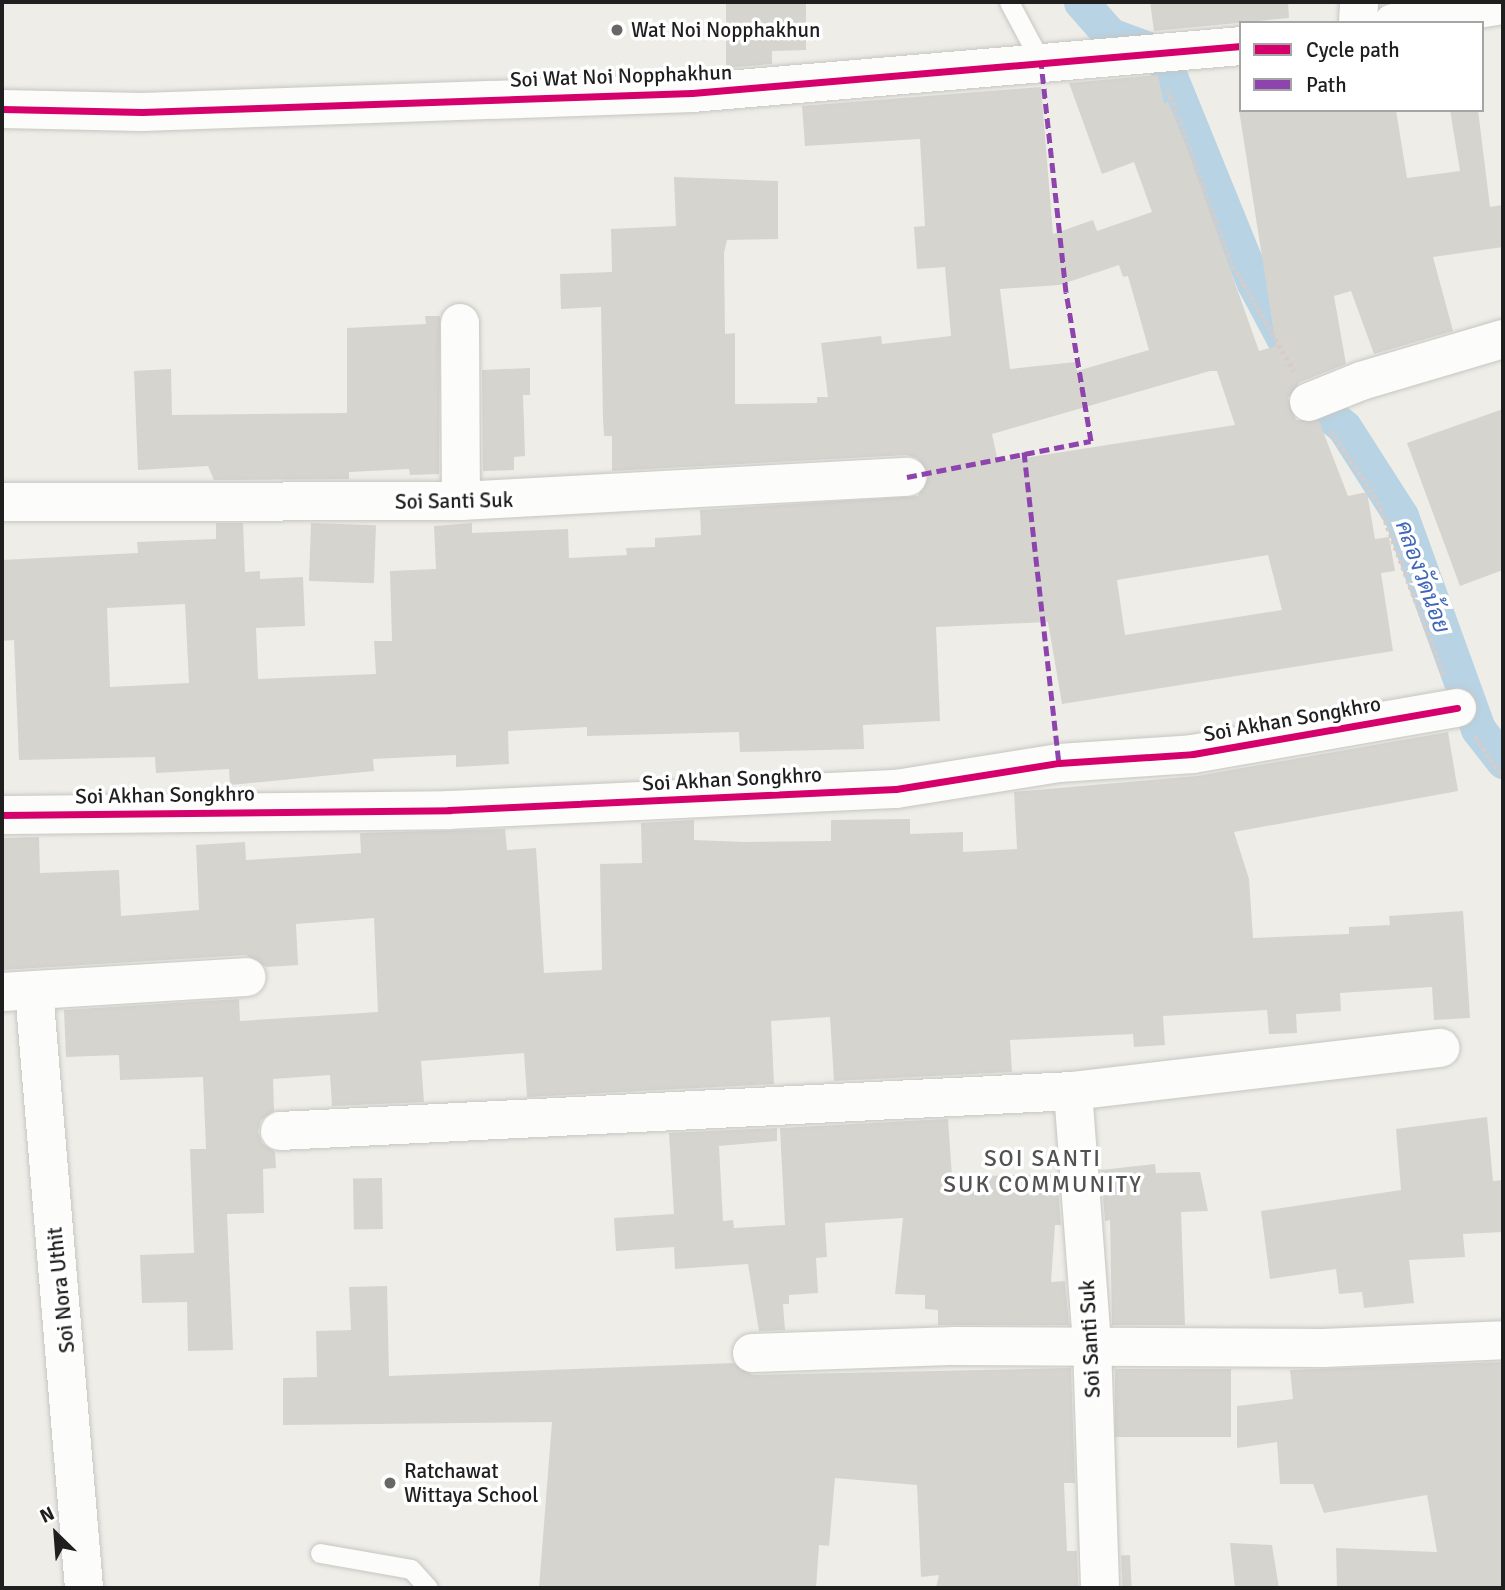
<!DOCTYPE html>
<meta charset="utf-8">
<style>
body{margin:0}
#map{position:relative;width:1505px;height:1590px;overflow:hidden;background:#eeede7;font-family:Signika,Sarabun,sans-serif}
div>[style]{position:absolute}
[style*='--x']{left:calc(var(--x)*1px);top:calc(var(--y)*1px);width:calc(var(--w)*1px);rotate:calc(var(--a)*1deg)}
.canal>*{height:35px;margin:-17.5px;padding:0 17.5px;transform-origin:17.5px;border-radius:17.5px;background:#b7d3e4}
.building>*{inset:0;background:#d6d4cf;transform-origin:0 0}
.path>*{height:4.5px;margin-top:-2.25px;transform-origin:0;background:repeating-linear-gradient(90deg,#d7ccc7 0 3.5px,transparent 0 7px)}
.roads{filter:drop-shadow(0 0 2px #c6c6c3) drop-shadow(0 0 2px #c6c6c3)}
.lane>*{height:19px;margin:-9.5px;padding:0 9.5px;transform-origin:9.5px;border-radius:9.5px;background:#fcfcfb}
.street>*{height:38px;margin:-19px;padding:0 19px;transform-origin:19px;border-radius:19px;background:#fcfcfb}
.quiet>*{height:5px;margin-top:-2.5px;transform-origin:0;background:repeating-linear-gradient(90deg,#8e44ad 0 10px,transparent 0 15px)}
.cycleway>*{height:7px;margin:-3.5px;padding:0 3.5px;transform-origin:3.5px;border-radius:3.5px;background:#d6006c}
.dots>*{width:19px;height:19px;translate:-50% -50%;box-sizing:border-box;border:4px solid #fff;border-radius:50%}
span{translate:-50% -50%;white-space:nowrap;text-align:center;line-height:1.15;-webkit-text-stroke:7px #fff;paint-order:stroke}
.poi-label{font-size:21px;color:#1f1f1f}
.left{translate:0 -50%;text-align:left}
.street-label{font-size:21px;color:#1f1f1f}
.water-label{font-size:23px;color:#4168b8;font-style:italic}
.neighbourhood-label{font-size:23px;color:#525252;letter-spacing:2px}
.frame{position:absolute;inset:0;border:4px solid #1f1f1f;pointer-events:none}
.legend{position:absolute;left:1239px;top:21px;width:245px;height:91px;box-sizing:border-box;background:#fff;border:2px solid #a5a5a5;margin:0;padding:9px 12px;list-style:none;font-size:21px;color:#1f1f1f}
.legend li{display:flex;align-items:center;gap:14px;height:35px}
.legend b{width:35px;border:2px solid #a5a5a5}
.north{position:absolute;left:21px;top:1499px;width:70px;height:70px;-webkit-text-stroke:5px #fff;paint-order:stroke;rotate:335deg;font-size:19px;font-weight:700;line-height:28px;text-align:center;color:#1f1f1f}
.north::after{content:'';display:block;margin:auto;width:24px;height:32px;background:#1f1f1f;clip-path:polygon(50% 0,100% 100%,50% 72%,0 100%)}
</style>
<div id="map">
<div class="canal">
<i style="--x:1081;--y:2;--w:44;--a:48.7"></i>
<i style="--x:1110;--y:35;--w:49;--a:20.3"></i>
<i style="--x:1163;--y:59;--w:242;--a:67.9"></i>
<i style="--x:1254;--y:283;--w:85;--a:61.9"></i>
<i style="--x:1318;--y:406;--w:33;--a:39"></i>
<i style="--x:1344;--y:427;--w:106;--a:57.4"></i>
<i style="--x:1401;--y:516;--w:226;--a:70.1"></i>
<i style="--x:1478;--y:729;--w:41;--a:52"></i>
</div>
<div class="building">
<i style="clip-path:polygon(726px 2px,806px 2px,806px 50px,772px 51px,772px 64px,726px 68px)"></i>
<i style="clip-path:polygon(1150px 2px,1288px 2px,1289px 18px,1154px 31px)"></i>
<i style="clip-path:polygon(evenodd,1158px 75px,1164px 104px,1168px 102px,1187px 148px,1259px 351px,1276px 346px,1239px 110px,1396px 110px,1407px 178px,1460px 171px,1450px 110px,1478px 110px,1490px 207px,1503px 205px,1503px 247px,1433px 257px,1453px 331px,1374px 354px,1351px 291px,1334px 296px,1346px 364px,1300px 382px,1288px 398px,1296px 420px,1319px 421px,1348px 496px,1367px 492px,1375px 539px,1389px 537px,1395px 571px,1381px 573px,1393px 651px,1062px 704px,1048px 622px,936px 627px,940px 721px,863px 725px,864px 749px,740px 752px,739px 732px,587px 736px,587px 727px,508px 731px,509px 764px,456px 767px,456px 755px,373px 759px,374px 771px,230px 785px,229px 769px,156px 773px,155px 757px,19px 760px,14px 640px,2px 641px,2px 560px,138px 553px,137px 542px,216px 539px,216px 523px,243px 523px,245px 572px,260px 571px,260px 579px,303px 577px,305px 626px,256px 628px,258px 679px,376px 674px,374px 641px,392px 641px,390px 571px,436px 569px,434px 526px,472px 523px,472px 533px,568px 529px,569px 558px,627px 555px,626px 548px,655px 547px,655px 538px,701px 535px,700px 510px,918px 496px,929px 475px,917px 458px,906px 455px,612px 471px,612px 436px,604px 436px,603px 419px,601px 307px,561px 309px,560px 274px,612px 272px,611px 229px,676px 226px,674px 177px,778px 181px,778px 239px,727px 240px,724px 253px,725px 334px,735px 333px,735px 404px,817px 403px,817px 397px,828px 397px,821px 343px,881px 336px,882px 344px,951px 336px,945px 267px,917px 269px,914px 227px,925px 226px,920px 139px,805px 146px,802px 106px,1041px 87px,1053px 234px,1093px 220px,1097px 231px,1152px 212px,1134px 162px,1102px 174px,1069px 83px,1158px 75px,1119px 265px,1123px 277px,1128px 276px,1149px 350px,1077px 371px,1076px 362px,1010px 369px,1000px 289px,1059px 285px,1119px 265px,1158px 75px,1210px 371px,1217px 371px,1235px 425px,998px 462px,992px 434px,1210px 371px,1158px 75px,1268px 555px,1282px 610px,1125px 635px,1117px 580px,1268px 555px,1158px 75px,185px 604px,189px 683px,110px 687px,107px 608px,185px 604px)"></i>
<i style="clip-path:polygon(425px 316px,440px 316px,439px 474px,410px 475px,409px 469px,349px 472px,349px 479px,214px 480px,208px 466px,138px 470px,134px 371px,171px 369px,172px 415px,347px 413px,347px 328px,426px 324px)"></i>
<i style="clip-path:polygon(530px 368px,530px 395px,523px 395px,525px 456px,514px 457px,514px 470px,483px 471px,482px 370px)"></i>
<i style="clip-path:polygon(1503px 409px,1503px 570px,1460px 586px,1407px 443px)"></i>
<i style="left:311px;top:523px;width:65px;height:58px;rotate:2deg"></i>
<i style="clip-path:polygon(1448px 732px,1458px 791px,1234px 832px,1249px 879px,1253px 938px,1349px 934px,1349px 927px,1390px 925px,1389px 916px,1463px 911px,1470px 1018px,1434px 1020px,1432px 987px,1340px 993px,1341px 1011px,1296px 1014px,1297px 1033px,1269px 1034px,1267px 1010px,1163px 1016px,1165px 1045px,1134px 1047px,1133px 1034px,1010px 1040px,1012px 1072px,834px 1081px,830px 1017px,771px 1021px,774px 1084px,527px 1097px,524px 1053px,421px 1061px,424px 1102px,332px 1106px,330px 1075px,273px 1079px,274px 1111px,261px 1120px,258px 1131px,262px 1143px,275px 1152px,276px 1168px,263px 1169px,264px 1213px,227px 1214px,233px 1350px,188px 1351px,187px 1302px,142px 1303px,140px 1255px,194px 1253px,190px 1149px,206px 1149px,203px 1077px,120px 1080px,119px 1055px,66px 1057px,64px 1010px,239px 999px,240px 1021px,378px 1012px,374px 918px,296px 924px,298px 965px,266px 967px,246px 955px,2px 970px,2px 838px,39px 837px,40px 873px,119px 870px,121px 916px,199px 910px,196px 845px,245px 842px,246px 860px,361px 853px,360px 833px,505px 829px,507px 850px,536px 848px,544px 973px,602px 970px,600px 864px,642px 863px,641px 823px,694px 820px,694px 840px,745px 842px,831px 841px,831px 820px,910px 819px,910px 834px,963px 832px,963px 852px,1017px 849px,1014px 792px,1197px 776px)"></i>
<i style="clip-path:polygon(1487px 1117px,1493px 1181px,1503px 1180px,1503px 1232px,1463px 1234px,1465px 1257px,1409px 1260px,1414px 1303px,1364px 1308px,1362px 1292px,1339px 1294px,1336px 1269px,1270px 1279px,1261px 1211px,1401px 1190px,1396px 1129px)"></i>
<i style="clip-path:polygon(948px 1119px,952px 1177px,1057px 1174px,1061px 1225px,1055px 1225px,1051px 1282px,1065px 1281px,1069px 1325px,938px 1325px,938px 1310px,925px 1309px,925px 1295px,895px 1294px,903px 1218px,825px 1223px,827px 1257px,816px 1258px,818px 1293px,789px 1295px,789px 1304px,783px 1304px,785px 1330px,759px 1331px,748px 1264px,675px 1269px,674px 1247px,616px 1251px,614px 1218px,674px 1214px,669px 1133px,777px 1128px,777px 1141px,719px 1146px,723px 1221px,733px 1220px,734px 1228px,785px 1225px,780px 1128px)"></i>
<i style="clip-path:polygon(1155px 1164px,1156px 1173px,1200px 1172px,1208px 1211px,1181px 1212px,1185px 1325px,1112px 1325px,1110px 1220px,1105px 1221px,1101px 1170px)"></i>
<i style="left:382px;top:1178px;width:51px;height:29px;rotate:89deg"></i>
<i style="clip-path:polygon(387px 1286px,389px 1376px,733px 1363px,753px 1375px,1071px 1368px,1075px 1483px,1064px 1483px,1067px 1551px,1077px 1551px,1078px 1588px,936px 1588px,939px 1575px,921px 1577px,917px 1485px,835px 1478px,829px 1546px,819px 1545px,816px 1588px,539px 1588px,552px 1422px,283px 1425px,283px 1378px,317px 1377px,316px 1331px,351px 1330px,349px 1287px)"></i>
<i style="clip-path:polygon(1503px 1362px,1503px 1588px,1337px 1588px,1336px 1548px,1437px 1552px,1427px 1495px,1324px 1513px,1313px 1484px,1280px 1484px,1277px 1442px,1237px 1448px,1237px 1406px,1293px 1399px,1290px 1370px)"></i>
<i style="left:1115px;top:1369px;width:116px;height:68px"></i>
<i style="clip-path:polygon(1230px 1543px,1272px 1545px,1279px 1588px,1235px 1588px)"></i>
<i style="left:1130px;top:1555px;width:33px;height:9px;rotate:87deg"></i>
</div>
<div class="path">
<i style="--x:1168;--y:89;--w:182;--a:70.1"></i>
<i style="--x:1230;--y:260;--w:128;--a:60"></i>
<i style="--x:1331;--y:431;--w:84;--a:56.1"></i>
<i style="--x:1378;--y:501;--w:186;--a:69.2"></i>
<i style="--x:1475;--y:736;--w:50;--a:56.3"></i>
</div>
<div class="roads">
<div class="lane">
<i style="--x:1009;--y:2;--w:68;--a:61.9"></i>
<i style="--x:320;--y:1553;--w:92;--a:10"></i>
<i style="--x:411;--y:1569;--w:25;--a:48"></i>
</div>
<div class="street">
<i style="--x:1358;--y:23;--w:21;--a:-87"></i>
<i style="--x:1393;--y:23;--w:111;--a:-9.3"></i>
<i style="--x:2;--y:109;--w:140;--a:1.2"></i>
<i style="--x:142;--y:112;--w:550;--a:-1.98"></i>
<i style="--x:692;--y:93;--w:551;--a:-4.89"></i>
<i style="--x:460;--y:323;--w:178;--a:89.7"></i>
<i style="--x:1309;--y:402;--w:56;--a:-22"></i>
<i style="--x:1361;--y:381;--w:148;--a:-16.5"></i>
<i style="--x:2;--y:502;--w:459;--a:-0.1"></i>
<i style="--x:461;--y:501;--w:447;--a:-3.1"></i>
<i style="--x:2;--y:815;--w:447;--a:-0.6"></i>
<i style="--x:449;--y:810;--w:447;--a:-2.7"></i>
<i style="--x:896;--y:789;--w:165;--a:-9.1"></i>
<i style="--x:1059;--y:763;--w:134;--a:-3.8"></i>
<i style="--x:1193;--y:754;--w:268;--a:-9.9"></i>
<i style="--x:34;--y:991;--w:599;--a:85.21"></i>
<i style="--x:2;--y:992;--w:245;--a:-3.5"></i>
<i style="--x:1073;--y:1091;--w:255;--a:85.7"></i>
<i style="--x:1092;--y:1345;--w:243;--a:88.1"></i>
<i style="--x:280;--y:1131;--w:794;--a:-2.89"></i>
<i style="--x:1073;--y:1091;--w:370;--a:-6.7"></i>
<i style="--x:752;--y:1353;--w:204;--a:-2"></i>
<i style="--x:956;--y:1346;--w:367;--a:0.3"></i>
<i style="--x:1323;--y:1348;--w:180;--a:-2.5"></i>
</div>
</div>
<div class="quiet">
<i style="--x:1024;--y:452;--w:313;--a:83.6"></i>
<i style="--x:907;--y:477;--w:187;--a:-11.1"></i>
<i style="--x:1091;--y:441;--w:151;--a:-99.5"></i>
<i style="--x:1066;--y:292;--w:231;--a:-96.2"></i>
</div>
<div class="cycleway">
<i style="--x:2;--y:109;--w:140;--a:1.2"></i>
<i style="--x:142;--y:112;--w:550;--a:-1.98"></i>
<i style="--x:692;--y:93;--w:551;--a:-4.89"></i>
<i style="--x:2;--y:815;--w:447;--a:-0.6"></i>
<i style="--x:449;--y:810;--w:447;--a:-2.7"></i>
<i style="--x:896;--y:789;--w:165;--a:-9.1"></i>
<i style="--x:1059;--y:763;--w:134;--a:-3.8"></i>
<i style="--x:1193;--y:754;--w:268;--a:-9.9"></i>
</div>
<div class="dots">
<i style="left:617px;top:30px;background:#676765"></i>
<i style="left:390px;top:1483px;background:#676765"></i>
</div>
<div class="poi-label">
<span class="left" style="left:631px;top:30px">Wat Noi Nopphakhun</span>
<span class="left" style="left:404px;top:1483px">Ratchawat<br>Wittaya School</span>
</div>
<div class="street-label">
<span style="left:621px;top:76px;rotate:-2deg">Soi Wat Noi Nopphakhun</span>
<span style="left:454px;top:501px;rotate:-1deg">Soi Santi Suk</span>
<span style="left:1292px;top:719px;rotate:-10deg">Soi Akhan Songkhro</span>
<span style="left:732px;top:779px;rotate:-3deg">Soi Akhan Songkhro</span>
<span style="left:165px;top:795px;rotate:-1deg">Soi Akhan Songkhro</span>
<span style="left:61px;top:1290px;rotate:-96deg">Soi Nora Uthit</span>
<span style="left:1090px;top:1339px;rotate:-93deg">Soi Santi Suk</span>
</div>
<div class="water-label">
<span style="left:1422px;top:577px;rotate:70deg">คลองวัดน้อย</span>
</div>
<div class="neighbourhood-label">
<span style="left:1043px;top:1172px">SOI SANTI<br>SUK COMMUNITY</span>
</div>
<div class="frame"></div>
<ul class="legend">
<li><b style="height:9px;background:#d6006c"></b>Cycle path</li>
<li><b style="height:9px;background:#8e44ad"></b>Path</li>
</ul>
<div class="north">N</div>
</div>
